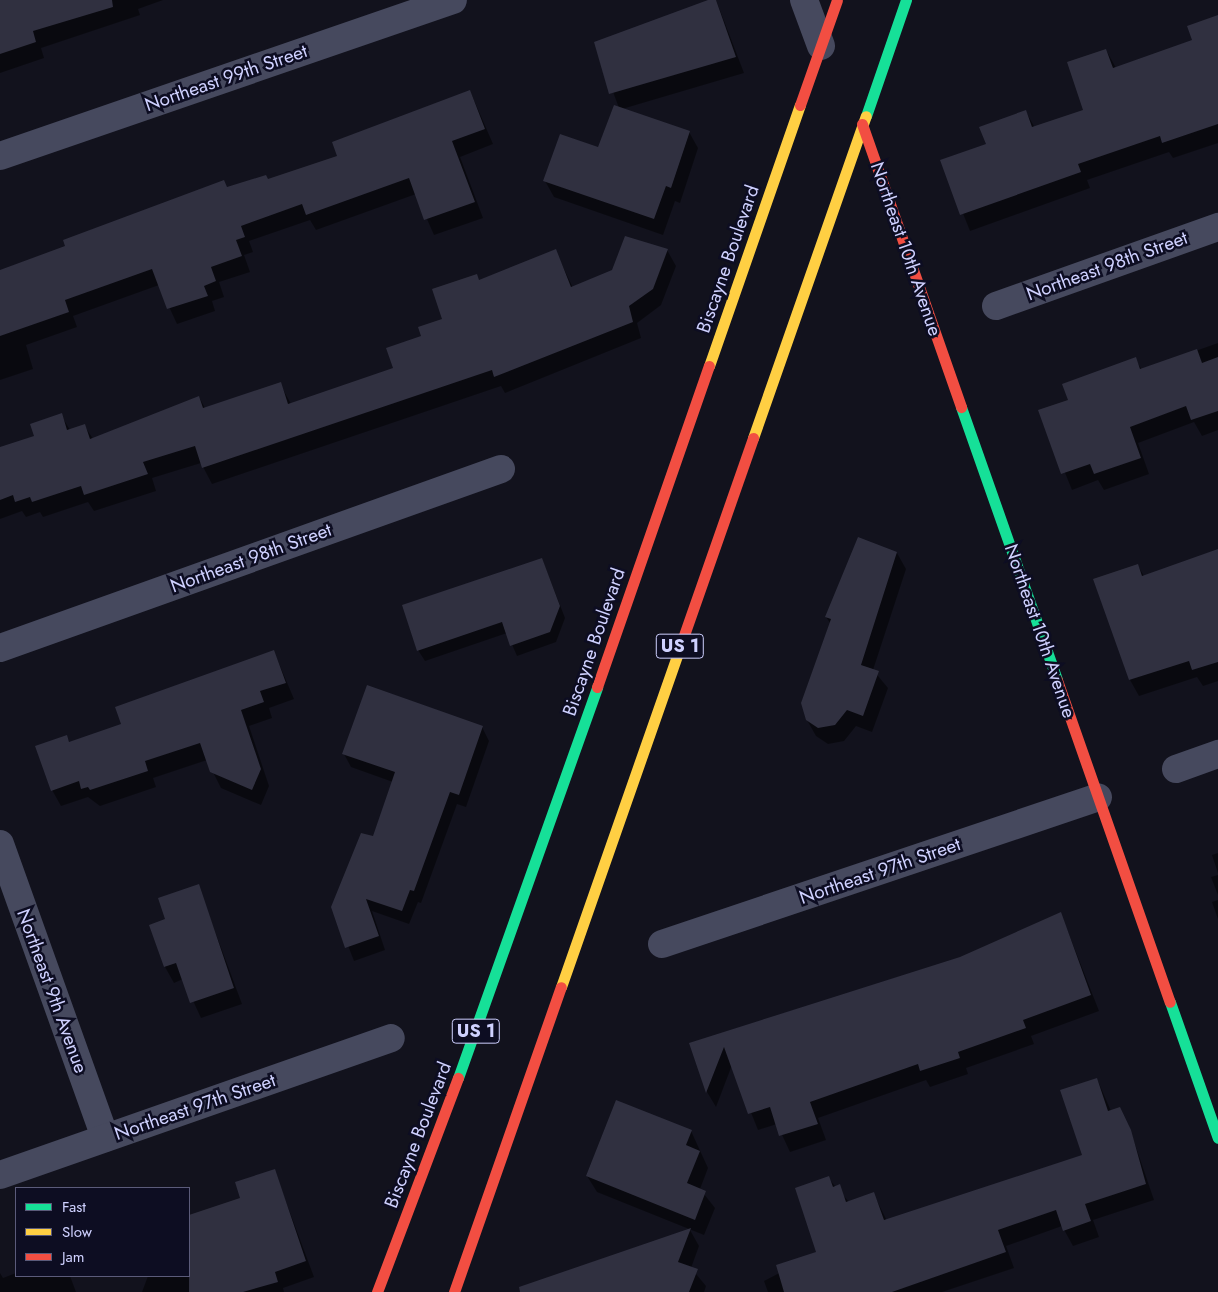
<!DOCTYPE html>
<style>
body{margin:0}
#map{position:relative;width:1218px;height:1292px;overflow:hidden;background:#12121d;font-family:Jost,sans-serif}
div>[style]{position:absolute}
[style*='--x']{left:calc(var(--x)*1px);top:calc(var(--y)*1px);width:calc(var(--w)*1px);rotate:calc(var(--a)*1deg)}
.shadow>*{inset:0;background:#0007}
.building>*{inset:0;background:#303040}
.street>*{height:28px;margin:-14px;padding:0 14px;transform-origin:14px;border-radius:14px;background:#46495e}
.fast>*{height:11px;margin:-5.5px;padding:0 5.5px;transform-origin:5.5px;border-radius:5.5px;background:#16e098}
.slow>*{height:11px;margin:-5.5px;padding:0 5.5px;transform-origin:5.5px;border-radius:5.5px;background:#ffcf43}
.jam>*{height:11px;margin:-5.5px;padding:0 5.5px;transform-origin:5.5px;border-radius:5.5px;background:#f24e42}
span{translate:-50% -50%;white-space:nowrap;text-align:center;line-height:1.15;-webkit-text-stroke:5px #0d0d22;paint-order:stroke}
.shield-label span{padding:1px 4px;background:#0d0d22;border:1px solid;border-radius:4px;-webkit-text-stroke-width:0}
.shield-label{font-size:18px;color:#cfd1ff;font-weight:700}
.street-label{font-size:19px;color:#cfd1ff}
.legend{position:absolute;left:15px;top:1187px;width:175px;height:90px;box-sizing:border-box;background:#0d0d22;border:1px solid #5b5b7a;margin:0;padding:6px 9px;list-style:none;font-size:15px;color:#cfd1ff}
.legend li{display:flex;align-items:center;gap:10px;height:25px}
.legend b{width:25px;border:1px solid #5b5b7a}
</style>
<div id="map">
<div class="shadow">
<i style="clip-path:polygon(0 0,163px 0,138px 9px,140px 15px,41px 48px,44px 58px,0 73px)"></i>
<i style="clip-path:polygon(716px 0,744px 73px,622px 109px,689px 132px,698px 148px,680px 203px,675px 201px,663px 235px,554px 197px,545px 181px,599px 149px,619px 108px,595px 43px)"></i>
<i style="clip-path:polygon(1218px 16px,1218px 143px,1173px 158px,1169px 152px,1087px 180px,1090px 188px,970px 231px,942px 161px,987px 145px,1026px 112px,1035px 128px,1085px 111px,1106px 50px,1116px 68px,1193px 41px)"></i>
<i style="clip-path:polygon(470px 91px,493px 144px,460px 157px,483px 218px,434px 235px,416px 194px,316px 230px,310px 220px,249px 241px,253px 252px,244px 255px,250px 272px,219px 282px,224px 297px,212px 301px,215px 311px,177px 324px,159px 285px,73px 316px,77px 327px,26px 345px,33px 369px,0 380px,0 271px,227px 188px,268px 180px,338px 157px)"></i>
<i style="clip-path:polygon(555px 250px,573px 288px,667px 250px,676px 266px,661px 305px,637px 323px,641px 338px,505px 393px,501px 386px,212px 484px,201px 463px,152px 478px,156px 491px,94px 511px,88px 502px,43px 517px,40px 512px,26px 517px,22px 511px,0 519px,0 449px,36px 437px,61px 415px,70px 430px,84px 425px,93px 439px,199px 397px,205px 408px,280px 384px,291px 404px,394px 369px,479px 281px)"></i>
<i style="clip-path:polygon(1218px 343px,1218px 430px,1202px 436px,1194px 422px,1138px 443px,1149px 474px,1104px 490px,1098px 480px,1072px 490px,1040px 411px,1069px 401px,1135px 359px,1142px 370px)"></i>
<i style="clip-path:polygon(1218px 551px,1218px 681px,1203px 686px,1197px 677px,1139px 696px,1130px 680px,1138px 566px,1144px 576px)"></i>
<i style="clip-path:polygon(897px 553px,906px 569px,873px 670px,888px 688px,872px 732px,856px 726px,844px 741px,828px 744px,816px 736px,807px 720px,831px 624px,826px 617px)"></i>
<i style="clip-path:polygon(542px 559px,565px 618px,556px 642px,517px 656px,507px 633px,425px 661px,418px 650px)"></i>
<i style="clip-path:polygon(274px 652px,294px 699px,269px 708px,272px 718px,249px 726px,269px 786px,261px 805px,221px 788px,207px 760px,153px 778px,156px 787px,100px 806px,88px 797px,61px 806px,52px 790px,66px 736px,70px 743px,123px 725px)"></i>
<i style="clip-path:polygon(482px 727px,489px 741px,466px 807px,457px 804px,421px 903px,418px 902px,409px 924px,372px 911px,385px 950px,354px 961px,333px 907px,374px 838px,393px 782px,351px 767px,344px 754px)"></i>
<i style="clip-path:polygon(1218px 853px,1218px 873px,1212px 855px)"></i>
<i style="clip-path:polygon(1218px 875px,1218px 895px,1211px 877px)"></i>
<i style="clip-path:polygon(198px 886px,242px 1004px,201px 1018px,183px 979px,174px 983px,165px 967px,150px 925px,166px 920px)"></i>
<i style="clip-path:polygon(1218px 900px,1218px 919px,1212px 902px)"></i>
<i style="clip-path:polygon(1061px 914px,1099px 1011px,1031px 1036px,1034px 1044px,966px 1068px,968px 1074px,930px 1087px,926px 1080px,818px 1118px,826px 1140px,790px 1152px,777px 1124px,758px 1130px,732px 1065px,716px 1107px,707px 1092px,691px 1044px,961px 958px)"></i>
<i style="clip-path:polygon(1097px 1079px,1111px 1111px,1128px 1124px,1154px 1200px,1093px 1220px,1099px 1237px,1073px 1246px,1062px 1226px,1006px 1246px,1014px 1268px,942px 1292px,768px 1292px,764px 1281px,818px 1253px,828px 1178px,849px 1202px,873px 1193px,887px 1221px,1084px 1156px)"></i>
<i style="clip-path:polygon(691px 1131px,708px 1168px,700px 1189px,715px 1208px,704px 1235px,597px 1192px,587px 1176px)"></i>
<i style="clip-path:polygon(274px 1170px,314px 1277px,283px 1288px,284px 1292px,142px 1292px,148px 1276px,189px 1276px,189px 1216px,242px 1199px)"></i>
<i style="clip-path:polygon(690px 1230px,699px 1246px,691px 1268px,706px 1286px,704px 1292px,549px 1292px,555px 1276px)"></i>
<i style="clip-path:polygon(0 1273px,3px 1278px,16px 1273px,70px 1276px,76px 1292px,0 1292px)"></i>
</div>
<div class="building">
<i style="clip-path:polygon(0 0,112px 0,113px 7px,33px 31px,36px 42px,0 54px)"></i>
<i style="clip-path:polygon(708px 0,716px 0,736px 57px,609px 94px,594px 42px)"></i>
<i style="clip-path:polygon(1218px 15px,1218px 124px,1162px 143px,1160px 136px,1078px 164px,1081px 172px,960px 215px,940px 160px,986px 144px,979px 127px,1026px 110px,1032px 127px,1083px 110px,1067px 62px,1106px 49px,1113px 68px,1192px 40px,1187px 26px)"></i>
<i style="clip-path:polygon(470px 90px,485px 129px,452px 141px,475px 202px,424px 220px,409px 178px,306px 215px,302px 204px,241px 226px,245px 237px,236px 240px,242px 256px,211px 267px,216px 281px,204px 286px,208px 296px,167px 309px,152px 269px,65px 300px,69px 312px,0 336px,0 270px,65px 246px,63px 240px,224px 180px,227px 187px,266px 175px,268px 179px,337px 156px,332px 142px)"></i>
<i style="clip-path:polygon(614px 105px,690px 131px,671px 188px,666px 186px,654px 219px,543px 181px,560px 134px,598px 147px)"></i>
<i style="clip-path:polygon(625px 236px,668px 249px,653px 289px,629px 306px,633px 322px,494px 377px,492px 370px,202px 468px,195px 446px,143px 462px,148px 474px,84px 495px,81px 486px,32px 502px,30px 497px,15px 502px,13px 495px,0 500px,0 447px,34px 436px,30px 424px,62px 413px,67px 430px,85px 424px,90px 439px,199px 396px,203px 408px,281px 382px,288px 404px,393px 368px,386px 348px,421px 336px,418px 327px,442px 319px,432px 289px,477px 274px,479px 280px,556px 249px,571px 287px,612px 270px)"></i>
<i style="clip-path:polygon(1197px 349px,1202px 363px,1218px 357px,1218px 411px,1191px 420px,1186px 406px,1130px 427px,1141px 458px,1094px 474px,1090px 464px,1061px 474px,1038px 410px,1068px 400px,1062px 384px,1136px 357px,1140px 369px)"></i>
<i style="clip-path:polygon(858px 537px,897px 552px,861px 665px,879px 671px,863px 716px,847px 710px,835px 725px,818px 728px,806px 720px,801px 703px,831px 619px,825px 617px)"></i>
<i style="clip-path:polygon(1218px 549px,1218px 662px,1192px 670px,1189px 661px,1129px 680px,1093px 579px,1138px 564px,1142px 576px)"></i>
<i style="clip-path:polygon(542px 558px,560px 606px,550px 632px,510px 646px,502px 622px,417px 651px,402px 605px)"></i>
<i style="clip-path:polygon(274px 650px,286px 683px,260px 691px,264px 702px,241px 710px,261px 769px,252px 790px,210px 772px,200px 743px,145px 761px,148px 771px,90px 790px,88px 787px,81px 789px,79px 781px,51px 791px,35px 746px,67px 735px,69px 742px,121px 724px,115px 707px)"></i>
<i style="clip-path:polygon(367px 685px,483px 726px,459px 795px,450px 792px,414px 891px,410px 890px,402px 911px,366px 899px,379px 936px,345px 948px,331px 907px,361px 833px,373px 836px,395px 772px,342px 754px)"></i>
<i style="clip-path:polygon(199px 884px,234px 988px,190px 1003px,176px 963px,164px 967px,149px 925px,165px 919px,158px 898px)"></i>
<i style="clip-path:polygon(1061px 912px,1091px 995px,1023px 1020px,1026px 1028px,958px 1052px,960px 1058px,920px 1071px,918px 1064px,810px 1102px,818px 1124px,779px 1136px,770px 1107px,748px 1114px,724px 1047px,706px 1093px,689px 1043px,960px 957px)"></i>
<i style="clip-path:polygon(1097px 1078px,1108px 1111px,1120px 1107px,1131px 1130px,1146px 1184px,1085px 1204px,1091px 1221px,1063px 1231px,1056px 1210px,998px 1230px,1006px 1252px,892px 1292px,784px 1292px,776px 1265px,816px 1252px,795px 1188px,829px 1176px,833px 1187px,840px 1184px,846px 1202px,874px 1192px,884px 1220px,1082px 1155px,1060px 1090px)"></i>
<i style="clip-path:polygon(616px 1100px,692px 1130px,686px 1145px,700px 1151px,687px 1183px,706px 1191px,695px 1220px,586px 1176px)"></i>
<i style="clip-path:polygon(275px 1169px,306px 1261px,275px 1272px,278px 1282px,243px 1292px,189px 1292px,189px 1215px,240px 1198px,235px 1182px)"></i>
<i style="clip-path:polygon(691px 1228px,678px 1262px,698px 1269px,689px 1292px,520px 1292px,519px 1287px)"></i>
</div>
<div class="street">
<i style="--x:804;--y:0;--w:49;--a:69.7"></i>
<i style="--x:0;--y:156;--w:479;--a:-19"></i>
<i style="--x:996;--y:306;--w:236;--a:-19.6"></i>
<i style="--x:0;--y:648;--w:532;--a:-19.66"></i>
<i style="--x:1176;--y:769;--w:45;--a:-19.7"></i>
<i style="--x:0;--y:844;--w:312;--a:70.3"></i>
<i style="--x:662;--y:944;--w:460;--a:-18.6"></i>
<i style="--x:0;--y:1175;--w:414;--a:-19.3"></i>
</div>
<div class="fast">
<i style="--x:866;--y:116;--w:123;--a:-71"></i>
<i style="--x:961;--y:407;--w:289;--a:70.6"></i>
<i style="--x:1170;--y:1002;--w:144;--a:70.6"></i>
<i style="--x:458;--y:1078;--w:415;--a:-70.4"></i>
</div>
<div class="slow">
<i style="--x:709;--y:366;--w:276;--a:-70.8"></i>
<i style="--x:753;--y:438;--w:341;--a:-70.7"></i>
<i style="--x:561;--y:987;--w:370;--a:-70.7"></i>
</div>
<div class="jam">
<i style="--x:800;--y:105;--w:111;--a:-70.6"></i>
<i style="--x:862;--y:124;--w:300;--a:70.7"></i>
<i style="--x:683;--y:638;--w:212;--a:-70.7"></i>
<i style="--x:1057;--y:680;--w:341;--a:70.7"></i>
<i style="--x:597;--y:687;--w:340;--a:-70.8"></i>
<i style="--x:377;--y:1292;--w:229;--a:-69.3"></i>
<i style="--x:454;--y:1292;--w:323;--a:-70.7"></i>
</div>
<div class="shield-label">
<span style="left:680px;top:646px">US 1</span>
<span style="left:476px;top:1031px">US 1</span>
</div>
<div class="street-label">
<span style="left:226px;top:78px;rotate:-19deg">Northeast 99th Street</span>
<span style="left:906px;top:249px;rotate:71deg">Northeast 10th Avenue</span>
<span style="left:728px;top:259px;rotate:-71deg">Biscayne Boulevard</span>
<span style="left:1107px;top:266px;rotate:-20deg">Northeast 98th Street</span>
<span style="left:251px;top:558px;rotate:-20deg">Northeast 98th Street</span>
<span style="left:1040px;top:631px;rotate:71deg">Northeast 10th Avenue</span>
<span style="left:594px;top:642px;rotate:-71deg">Biscayne Boulevard</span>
<span style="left:880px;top:871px;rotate:-19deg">Northeast 97th Street</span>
<span style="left:52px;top:991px;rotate:70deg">Northeast 9th Avenue</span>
<span style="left:195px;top:1107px;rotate:-19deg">Northeast 97th Street</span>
<span style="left:418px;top:1135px;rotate:-69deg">Biscayne Boulevard</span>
</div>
<ul class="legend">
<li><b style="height:6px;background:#16e098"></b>Fast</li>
<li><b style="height:6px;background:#ffcf43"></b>Slow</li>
<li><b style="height:6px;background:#f24e42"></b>Jam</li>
</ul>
</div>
